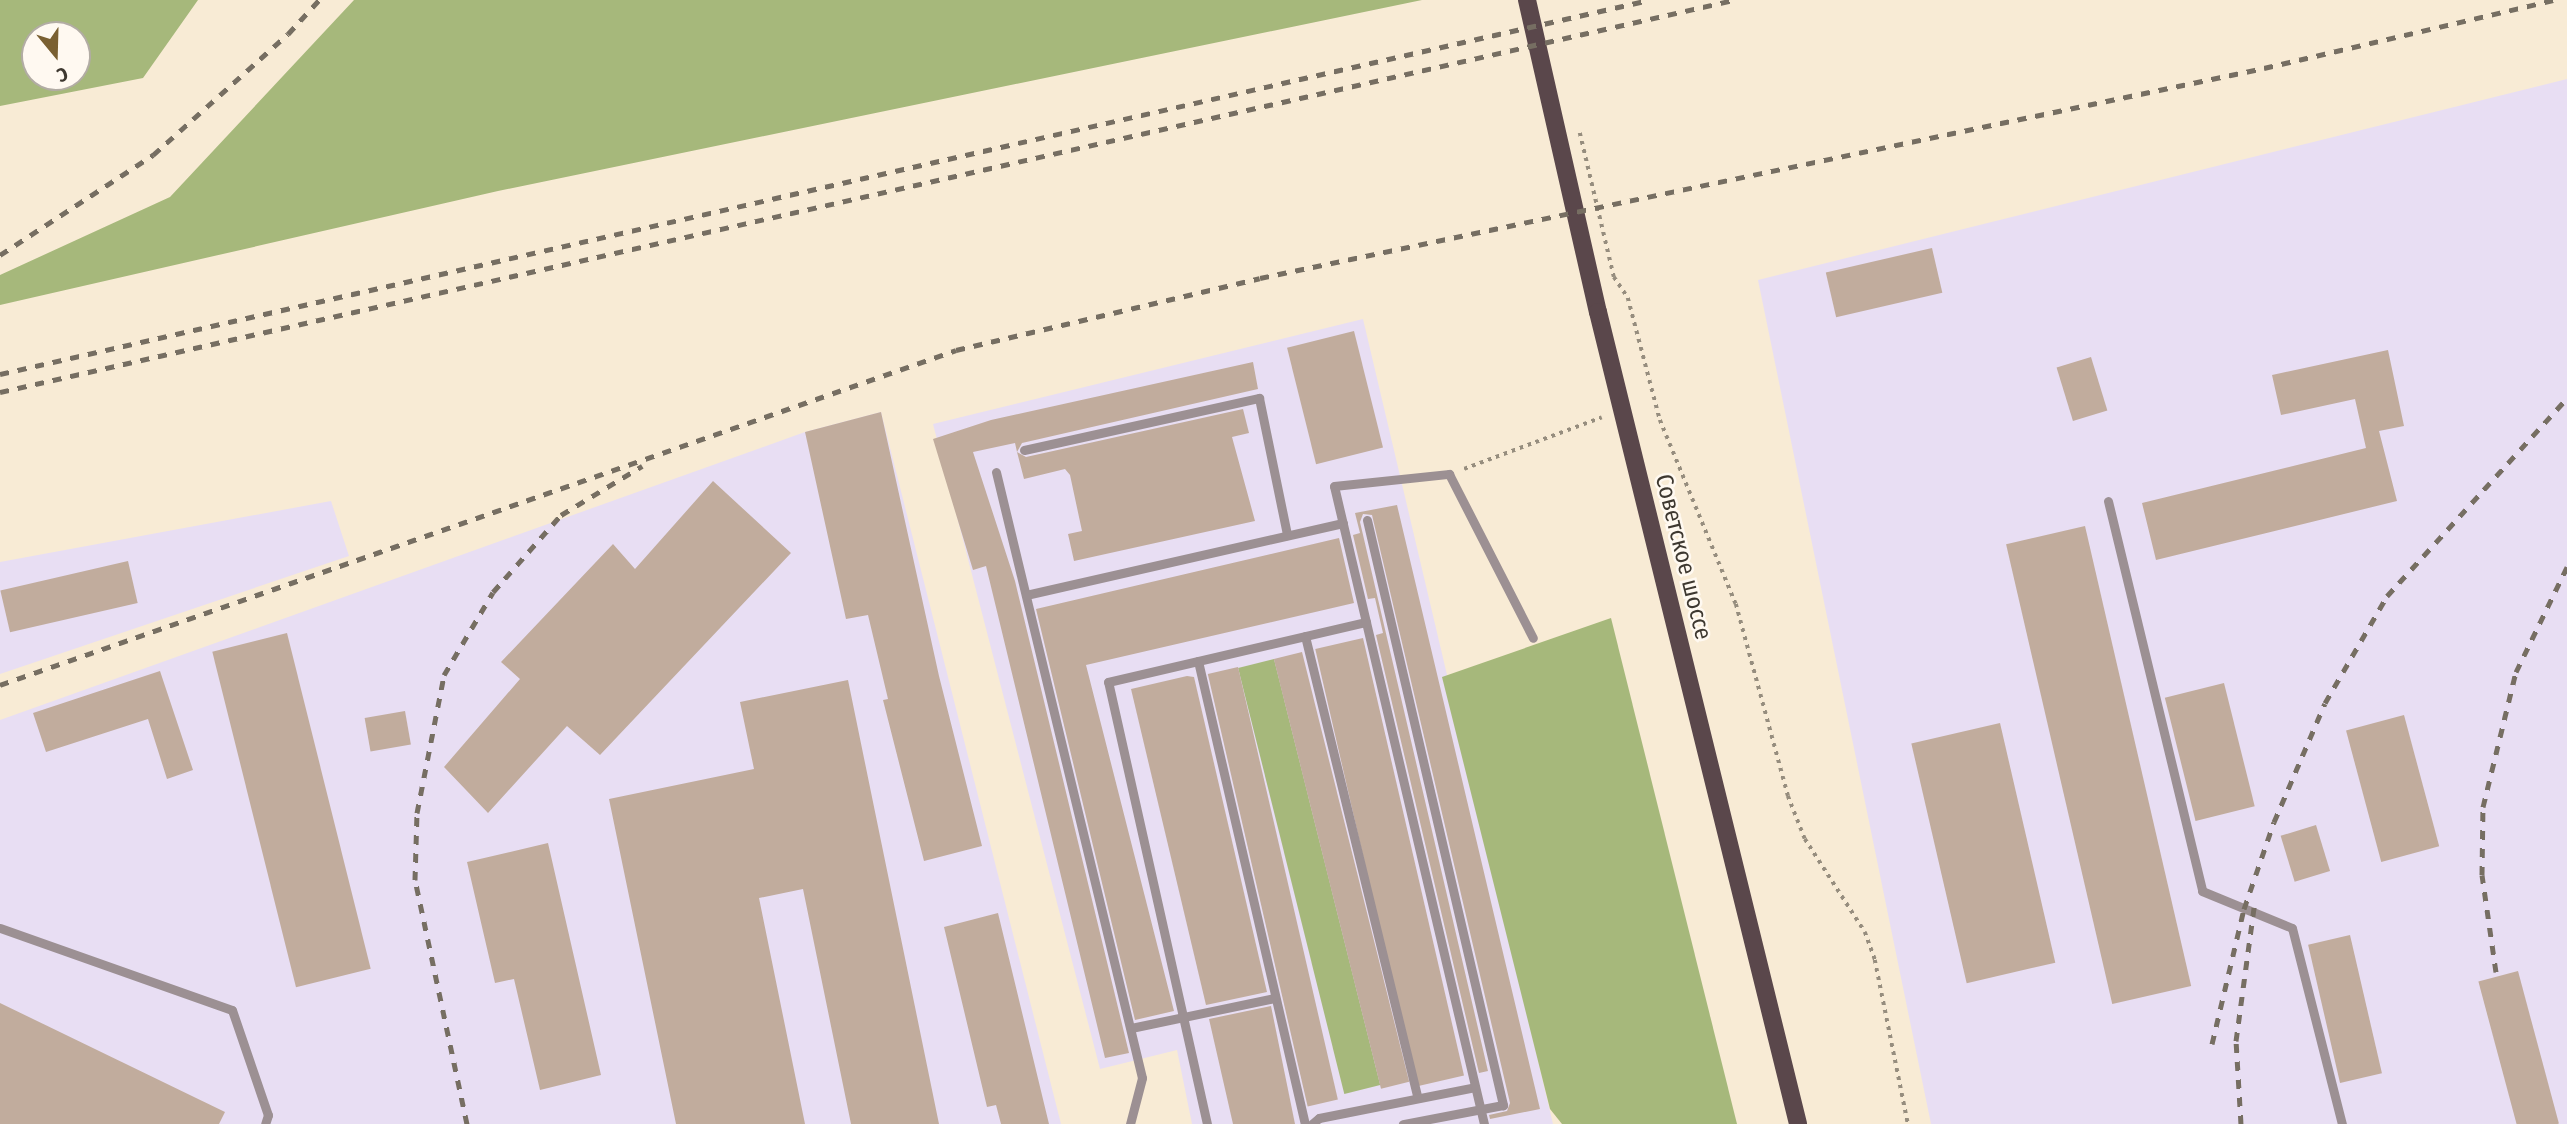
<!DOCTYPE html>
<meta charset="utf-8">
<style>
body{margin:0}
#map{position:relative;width:2567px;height:1124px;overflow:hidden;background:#f8ebd5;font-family:"Fira Sans Condensed",sans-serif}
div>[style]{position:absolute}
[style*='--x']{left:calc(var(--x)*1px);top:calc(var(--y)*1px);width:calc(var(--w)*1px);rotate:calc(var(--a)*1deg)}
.industrial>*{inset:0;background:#e8def3}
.forest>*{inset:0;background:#a6b87b;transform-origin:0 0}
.building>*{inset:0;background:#c1ac9d;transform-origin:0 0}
.path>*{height:3.5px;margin-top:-1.75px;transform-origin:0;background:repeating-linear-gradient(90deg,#968d7e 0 3.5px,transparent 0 8.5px)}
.service>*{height:9px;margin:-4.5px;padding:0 4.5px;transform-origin:4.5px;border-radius:4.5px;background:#9c9093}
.primary>*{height:18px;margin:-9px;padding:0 9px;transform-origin:9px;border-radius:9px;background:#5a474b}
.rail>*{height:5px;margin-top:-2.5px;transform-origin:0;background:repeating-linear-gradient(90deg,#766e62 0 9px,transparent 0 18px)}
span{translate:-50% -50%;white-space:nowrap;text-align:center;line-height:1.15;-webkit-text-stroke:5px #fff9f1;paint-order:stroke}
.street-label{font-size:24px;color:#3e3830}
.north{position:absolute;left:21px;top:21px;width:70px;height:70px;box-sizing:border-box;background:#fff9f1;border:2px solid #b2aca4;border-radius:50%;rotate:161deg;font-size:19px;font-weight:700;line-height:28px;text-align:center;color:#3e3830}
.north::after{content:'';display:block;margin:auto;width:24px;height:32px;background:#7a6032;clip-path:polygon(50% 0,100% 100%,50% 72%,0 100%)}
</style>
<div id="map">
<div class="industrial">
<i style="clip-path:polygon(2567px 79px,2567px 1124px,1931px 1124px,1758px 280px)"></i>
<i style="clip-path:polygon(1363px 319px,1553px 1124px,1192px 1124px,1177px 1050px,1100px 1069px,933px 424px)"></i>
<i style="clip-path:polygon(881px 412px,1061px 1124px,0 1124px,0 720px,805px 432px)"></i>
<i style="clip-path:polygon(331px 501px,349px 556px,0 674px,0 562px)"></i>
</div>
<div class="forest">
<i style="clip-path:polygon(evenodd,0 0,198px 0,143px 78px,0 106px,0 0,35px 35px,77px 35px,77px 77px,35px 77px,35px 35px)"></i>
<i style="clip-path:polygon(354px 0,1422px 0,498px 191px,0 305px,0 275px,170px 197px)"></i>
<i style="clip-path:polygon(1611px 618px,1737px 1124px,1562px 1124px,1550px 1109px,1442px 677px)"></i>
<i style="left:1274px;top:659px;width:439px;height:37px;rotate:76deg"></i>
</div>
<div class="building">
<i style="left:1932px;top:248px;width:46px;height:109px;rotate:77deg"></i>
<i style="left:1354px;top:331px;width:120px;height:69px;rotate:76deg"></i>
<i style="clip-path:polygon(2388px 350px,2404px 426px,2379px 431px,2397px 501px,2156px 560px,2142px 503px,2366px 448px,2355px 399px,2281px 415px,2272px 375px)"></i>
<i style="left:2091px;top:357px;width:56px;height:36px;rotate:73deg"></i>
<i style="clip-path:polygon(1253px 362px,1258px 389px,1022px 443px,1017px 452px,1015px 443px,973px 452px,1015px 581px,1129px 1053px,1105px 1058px,986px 566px,973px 570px,933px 439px,991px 420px)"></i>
<i style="clip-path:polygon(1243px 409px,1249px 433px,1232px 437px,1255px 521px,1074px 561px,1068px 534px,1082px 531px,1070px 475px,1065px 469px,1024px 479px,1017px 452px,1026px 457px)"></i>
<i style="clip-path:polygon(881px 412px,939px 676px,982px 846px,924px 861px,883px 700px,888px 699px,868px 615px,846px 619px,805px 432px)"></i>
<i style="clip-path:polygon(713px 481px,791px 553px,600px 755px,567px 726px,488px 813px,444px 767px,520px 679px,501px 662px,613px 544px,635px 569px)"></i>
<i style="clip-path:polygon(1397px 505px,1540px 1109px,1490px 1119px,1489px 1115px,1507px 1111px,1510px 1103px,1372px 515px,1363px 514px,1360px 522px,1488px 1071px,1479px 1073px,1376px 635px,1383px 633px,1375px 598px,1368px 599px,1353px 535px,1360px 533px,1355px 513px)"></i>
<i style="left:2085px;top:526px;width:472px;height:81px;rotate:77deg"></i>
<i style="clip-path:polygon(1339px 538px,1354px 603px,1086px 665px,1174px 1011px,1135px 1020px,1036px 609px)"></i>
<i style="left:128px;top:561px;width:43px;height:131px;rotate:77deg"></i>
<i style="left:287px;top:633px;width:346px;height:77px;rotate:76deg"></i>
<i style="left:1363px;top:638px;width:449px;height:49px;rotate:77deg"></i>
<i style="left:1302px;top:652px;width:443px;height:29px;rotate:76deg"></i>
<i style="left:1238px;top:667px;width:444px;height:31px;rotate:77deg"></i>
<i style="clip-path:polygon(160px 671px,193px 770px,167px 779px,148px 719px,46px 752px,33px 713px)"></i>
<i style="clip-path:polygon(1187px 676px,1194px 677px,1267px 992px,1206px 1005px,1131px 689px)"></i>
<i style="clip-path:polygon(848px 680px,939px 1124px,851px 1124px,803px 889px,759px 898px,805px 1124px,676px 1124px,609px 799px,754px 769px,740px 702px)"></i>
<i style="left:2224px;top:683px;width:127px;height:61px;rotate:76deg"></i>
<i style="left:405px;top:711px;width:34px;height:41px;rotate:80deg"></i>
<i style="left:2404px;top:715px;width:136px;height:60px;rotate:75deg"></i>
<i style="left:2000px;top:723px;width:246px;height:91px;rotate:77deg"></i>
<i style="left:2316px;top:825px;width:48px;height:37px;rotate:73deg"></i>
<i style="clip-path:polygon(548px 843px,601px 1075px,540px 1090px,514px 979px,495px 983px,467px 862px)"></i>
<i style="clip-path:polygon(998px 913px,1049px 1124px,1001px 1124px,996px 1105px,987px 1107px,944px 927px)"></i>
<i style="left:2350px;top:935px;width:142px;height:43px;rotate:77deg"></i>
<i style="left:2518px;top:971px;width:158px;height:41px;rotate:75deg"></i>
<i style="clip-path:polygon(0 1003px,225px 1112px,219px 1124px,0 1124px)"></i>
<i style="clip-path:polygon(1271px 1006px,1295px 1124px,1233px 1124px,1209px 1019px)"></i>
</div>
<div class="path">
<i style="--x:1580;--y:133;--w:148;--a:76.7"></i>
<i style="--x:1614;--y:277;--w:25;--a:56"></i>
<i style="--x:1628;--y:298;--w:126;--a:75.3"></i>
<i style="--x:1660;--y:420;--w:199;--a:67.6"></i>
<i style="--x:1736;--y:604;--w:199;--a:74.8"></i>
<i style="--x:1788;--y:796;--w:46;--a:68.4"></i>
<i style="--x:1805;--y:839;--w:111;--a:57.2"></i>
<i style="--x:1865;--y:932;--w:30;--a:70"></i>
<i style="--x:1875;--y:960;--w:167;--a:78.6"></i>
<i style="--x:1464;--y:469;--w:147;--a:-20.6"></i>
</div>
<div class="service">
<i style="--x:1024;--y:450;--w:241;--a:-12.5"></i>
<i style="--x:1259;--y:398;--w:140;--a:78.4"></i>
<i style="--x:996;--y:472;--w:623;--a:76.45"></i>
<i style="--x:1142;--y:1078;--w:48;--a:104.6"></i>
<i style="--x:2108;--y:501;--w:401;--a:76.4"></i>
<i style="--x:2202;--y:891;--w:97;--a:22.3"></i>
<i style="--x:2292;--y:928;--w:202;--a:75.7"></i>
<i style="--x:1367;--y:520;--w:601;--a:76.91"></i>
<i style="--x:1503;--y:1105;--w:102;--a:169.2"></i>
<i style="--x:1026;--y:595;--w:325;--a:-12.8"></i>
<i style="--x:1305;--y:636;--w:474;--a:76.3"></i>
<i style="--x:1198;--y:661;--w:475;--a:77"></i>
<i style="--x:0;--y:928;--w:246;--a:19.5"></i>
<i style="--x:232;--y:1010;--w:111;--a:71.1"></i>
<i style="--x:268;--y:1115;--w:9;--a:108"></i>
<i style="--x:1131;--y:1028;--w:147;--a:-11.8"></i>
<i style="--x:1207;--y:1124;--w:453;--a:-102.6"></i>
<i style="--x:1108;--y:682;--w:265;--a:-13.1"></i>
<i style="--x:1312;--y:1124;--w:9;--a:-41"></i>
<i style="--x:1319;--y:1118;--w:159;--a:-11.2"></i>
<i style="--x:1484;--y:1124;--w:655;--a:-103.23"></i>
<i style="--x:1334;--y:486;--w:116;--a:-6"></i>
<i style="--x:1449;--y:474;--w:184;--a:62.9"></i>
</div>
<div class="primary">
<i style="--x:1527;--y:0;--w:320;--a:77.2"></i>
<i style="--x:1598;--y:312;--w:836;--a:76.16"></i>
</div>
<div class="rail">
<i style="--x:0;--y:255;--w:183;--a:-33.2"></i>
<i style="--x:153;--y:155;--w:181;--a:-41.9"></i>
<i style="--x:288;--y:34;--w:46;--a:-47.6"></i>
<i style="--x:0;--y:374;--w:1691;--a:-12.78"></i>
<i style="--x:0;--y:392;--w:1778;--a:-12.74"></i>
<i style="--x:0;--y:685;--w:1013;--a:-19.31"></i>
<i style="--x:956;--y:350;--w:312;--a:-13.3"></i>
<i style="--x:1260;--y:278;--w:1026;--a:-11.81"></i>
<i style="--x:2264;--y:68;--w:297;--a:-13.2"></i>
<i style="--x:2496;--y:972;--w:98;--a:-98.2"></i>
<i style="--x:2482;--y:875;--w:68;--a:-89.2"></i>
<i style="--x:2483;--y:807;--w:139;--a:-76.3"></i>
<i style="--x:2516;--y:672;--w:117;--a:-64.1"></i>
<i style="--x:2212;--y:1044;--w:139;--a:-76.7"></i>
<i style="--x:2244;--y:909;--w:92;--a:-71"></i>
<i style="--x:2274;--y:822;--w:129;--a:-66.8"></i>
<i style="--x:2325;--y:703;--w:124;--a:-59.9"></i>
<i style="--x:2387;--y:596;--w:268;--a:-47.7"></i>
<i style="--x:467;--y:1124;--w:249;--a:-102"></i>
<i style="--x:415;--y:880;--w:67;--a:-88.3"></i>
<i style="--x:417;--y:813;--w:141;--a:-78.9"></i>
<i style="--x:444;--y:675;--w:96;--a:-59.4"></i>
<i style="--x:493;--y:592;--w:103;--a:-48.6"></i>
<i style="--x:561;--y:515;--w:95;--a:-31.2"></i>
<i style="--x:2241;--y:1124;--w:83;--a:-93.4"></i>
<i style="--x:2236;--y:1041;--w:135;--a:-82.3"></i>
</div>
<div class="street-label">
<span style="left:1683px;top:557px;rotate:76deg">Советское шоссе</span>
</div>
<div class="north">С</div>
</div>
